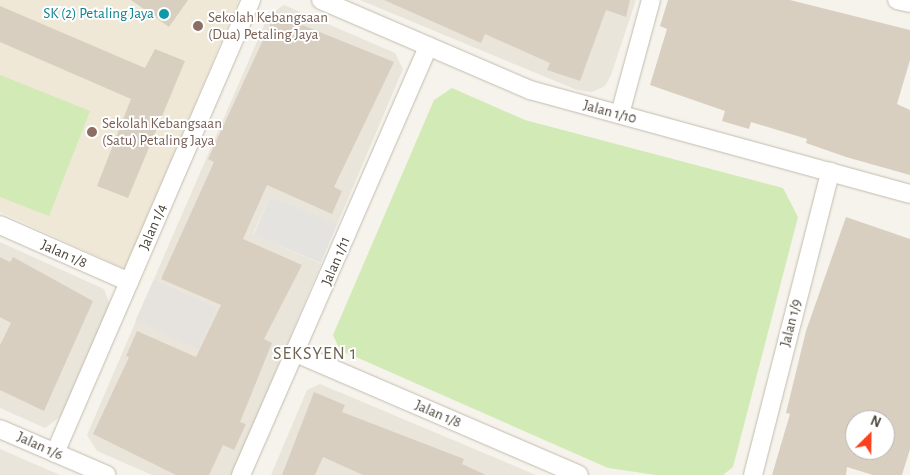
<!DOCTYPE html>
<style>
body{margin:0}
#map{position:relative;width:910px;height:475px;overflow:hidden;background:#f6f3ec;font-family:"Alegreya Sans",sans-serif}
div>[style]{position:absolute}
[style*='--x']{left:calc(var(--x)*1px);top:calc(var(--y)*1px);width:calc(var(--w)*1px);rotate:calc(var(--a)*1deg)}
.residential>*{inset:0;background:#eae5da}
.industrial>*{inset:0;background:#e6e2dd;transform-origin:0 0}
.education>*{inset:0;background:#efe8d6}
.green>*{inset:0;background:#d2eab5}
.parking>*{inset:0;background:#e5e3e0;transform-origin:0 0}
.building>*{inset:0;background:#d8cfc1}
.roads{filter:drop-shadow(0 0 1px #c2bbae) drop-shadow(0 0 1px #c2bbae)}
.street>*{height:18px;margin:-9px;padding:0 9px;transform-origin:9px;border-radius:9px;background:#fff}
.dots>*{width:14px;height:14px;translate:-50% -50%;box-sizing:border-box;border:2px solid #fff;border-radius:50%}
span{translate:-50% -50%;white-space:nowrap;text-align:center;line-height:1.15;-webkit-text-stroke:4px #fff;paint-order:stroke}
.culture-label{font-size:15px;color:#0d838f}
.right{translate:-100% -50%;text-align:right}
.education-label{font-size:15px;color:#785e54}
.left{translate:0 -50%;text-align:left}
.street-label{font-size:15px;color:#4b4439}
.quarter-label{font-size:18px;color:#6e6250;letter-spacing:1px}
.north{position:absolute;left:845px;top:410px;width:50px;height:50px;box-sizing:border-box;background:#fff;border:1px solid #b7b4b0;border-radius:50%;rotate:23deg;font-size:14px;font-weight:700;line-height:20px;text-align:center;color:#4b4439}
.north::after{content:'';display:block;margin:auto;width:18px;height:22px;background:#fc3f1d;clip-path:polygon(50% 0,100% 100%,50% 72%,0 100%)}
</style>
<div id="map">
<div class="residential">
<i style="clip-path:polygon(360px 0,636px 0,611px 75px,605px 86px,592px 92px,577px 90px)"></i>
<i style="clip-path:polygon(284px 5px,395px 53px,403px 69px,337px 225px,270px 196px,253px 234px,321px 264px,232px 475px,152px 475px,97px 451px,87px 435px,136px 321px,198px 348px,217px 307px,154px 279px,268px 16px)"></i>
<i style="clip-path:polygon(0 242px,104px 289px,110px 305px,60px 417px,45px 428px,0 408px)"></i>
<i style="clip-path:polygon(320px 384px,536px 475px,271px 475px,307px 390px)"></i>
<i style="clip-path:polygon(0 449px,60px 475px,0 475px)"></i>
</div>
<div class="industrial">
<i style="left:154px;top:279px;width:69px;height:46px;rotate:24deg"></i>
</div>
<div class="education">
<i style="clip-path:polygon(0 0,239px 0,125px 269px,0 212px)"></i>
</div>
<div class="green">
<i style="clip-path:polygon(0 75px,90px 111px,49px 216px,0 197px)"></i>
<i style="clip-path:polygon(452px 88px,525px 120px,783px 188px,798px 217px,733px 467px,723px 475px,656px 475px,608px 468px,340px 350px,333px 335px,434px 100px)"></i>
</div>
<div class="parking">
<i style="left:270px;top:196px;width:73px;height:42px;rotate:23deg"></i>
</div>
<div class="building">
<i style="clip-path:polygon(131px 0,188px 0,169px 27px)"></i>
<i style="clip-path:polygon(384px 0,630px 0,626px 17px,606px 10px,580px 81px,547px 70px,550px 63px,485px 34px,481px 43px)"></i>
<i style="clip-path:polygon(668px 0,790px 0,910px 30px,910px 60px,897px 104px,910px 110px,910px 175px,846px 157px,806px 143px,807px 139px,751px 122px,749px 129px,722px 121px,725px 111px,650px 85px,667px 29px,660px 26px)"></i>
<i style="clip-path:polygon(0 6px,145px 68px,155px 49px,185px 61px,128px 198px,97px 186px,131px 99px,0 42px)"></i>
<i style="clip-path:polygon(275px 14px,394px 62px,334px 187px,342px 191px,332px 214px,267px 185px,243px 239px,302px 265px,264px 339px,272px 343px,240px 422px,246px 424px,234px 450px,223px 445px,209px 475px,176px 475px,93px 434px,129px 357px,126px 356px,137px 331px,196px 357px,221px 305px,161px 279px,214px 162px,208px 159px)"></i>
<i style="clip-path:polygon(evenodd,846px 217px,910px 239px,910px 449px,902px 475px,873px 475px,847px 467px,846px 475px,772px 475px,790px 414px,786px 413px,806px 331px,846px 217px,855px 420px,885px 420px,885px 450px,855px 450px,855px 420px)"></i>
<i style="clip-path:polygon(0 257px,10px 262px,13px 257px,93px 301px,44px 411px,0 390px,0 345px,11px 323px,0 317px)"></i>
<i style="clip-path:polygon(314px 392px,345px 405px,342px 412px,464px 459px,462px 464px,486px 475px,363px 475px,323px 457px,315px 475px,282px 475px)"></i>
</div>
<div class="roads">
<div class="street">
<i style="--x:321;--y:0;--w:228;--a:23.3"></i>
<i style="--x:530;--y:90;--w:394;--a:15.3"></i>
<i style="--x:897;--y:0;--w:13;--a:13"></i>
<i style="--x:620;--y:114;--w:118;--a:-74.8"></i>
<i style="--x:0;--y:225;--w:141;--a:23.8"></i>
<i style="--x:296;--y:353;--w:308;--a:23.3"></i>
<i style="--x:0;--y:429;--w:116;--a:23.3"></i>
<i style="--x:55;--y:453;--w:494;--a:-66.6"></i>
<i style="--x:241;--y:475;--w:468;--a:-66.4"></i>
<i style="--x:753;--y:475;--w:313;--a:-75.7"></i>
</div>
</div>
<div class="dots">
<i style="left:164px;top:14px;background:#0f9aa8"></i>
<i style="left:198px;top:26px;background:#8d6e63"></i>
<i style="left:92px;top:132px;background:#8d6e63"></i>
</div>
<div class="culture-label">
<span class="right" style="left:154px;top:14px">SK (2) Petaling Jaya</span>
</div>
<div class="education-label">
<span class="left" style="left:208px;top:26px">Sekolah Kebangsaan<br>(Dua) Petaling Jaya</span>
<span class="left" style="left:102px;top:132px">Sekolah Kebangsaan<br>(Satu) Petaling Jaya</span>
</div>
<div class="street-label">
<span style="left:610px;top:112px;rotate:15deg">Jalan 1/10</span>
<span style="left:153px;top:227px;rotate:-67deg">Jalan 1/4</span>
<span style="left:64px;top:254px;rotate:24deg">Jalan 1/8</span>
<span style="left:336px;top:261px;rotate:-67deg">Jalan 1/11</span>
<span style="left:791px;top:323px;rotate:-76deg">Jalan 1/9</span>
<span style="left:438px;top:414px;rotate:23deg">Jalan 1/8</span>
<span style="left:40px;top:446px;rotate:24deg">Jalan 1/6</span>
</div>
<div class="quarter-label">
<span style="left:315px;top:354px">SEKSYEN 1</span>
</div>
<div class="north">N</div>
</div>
